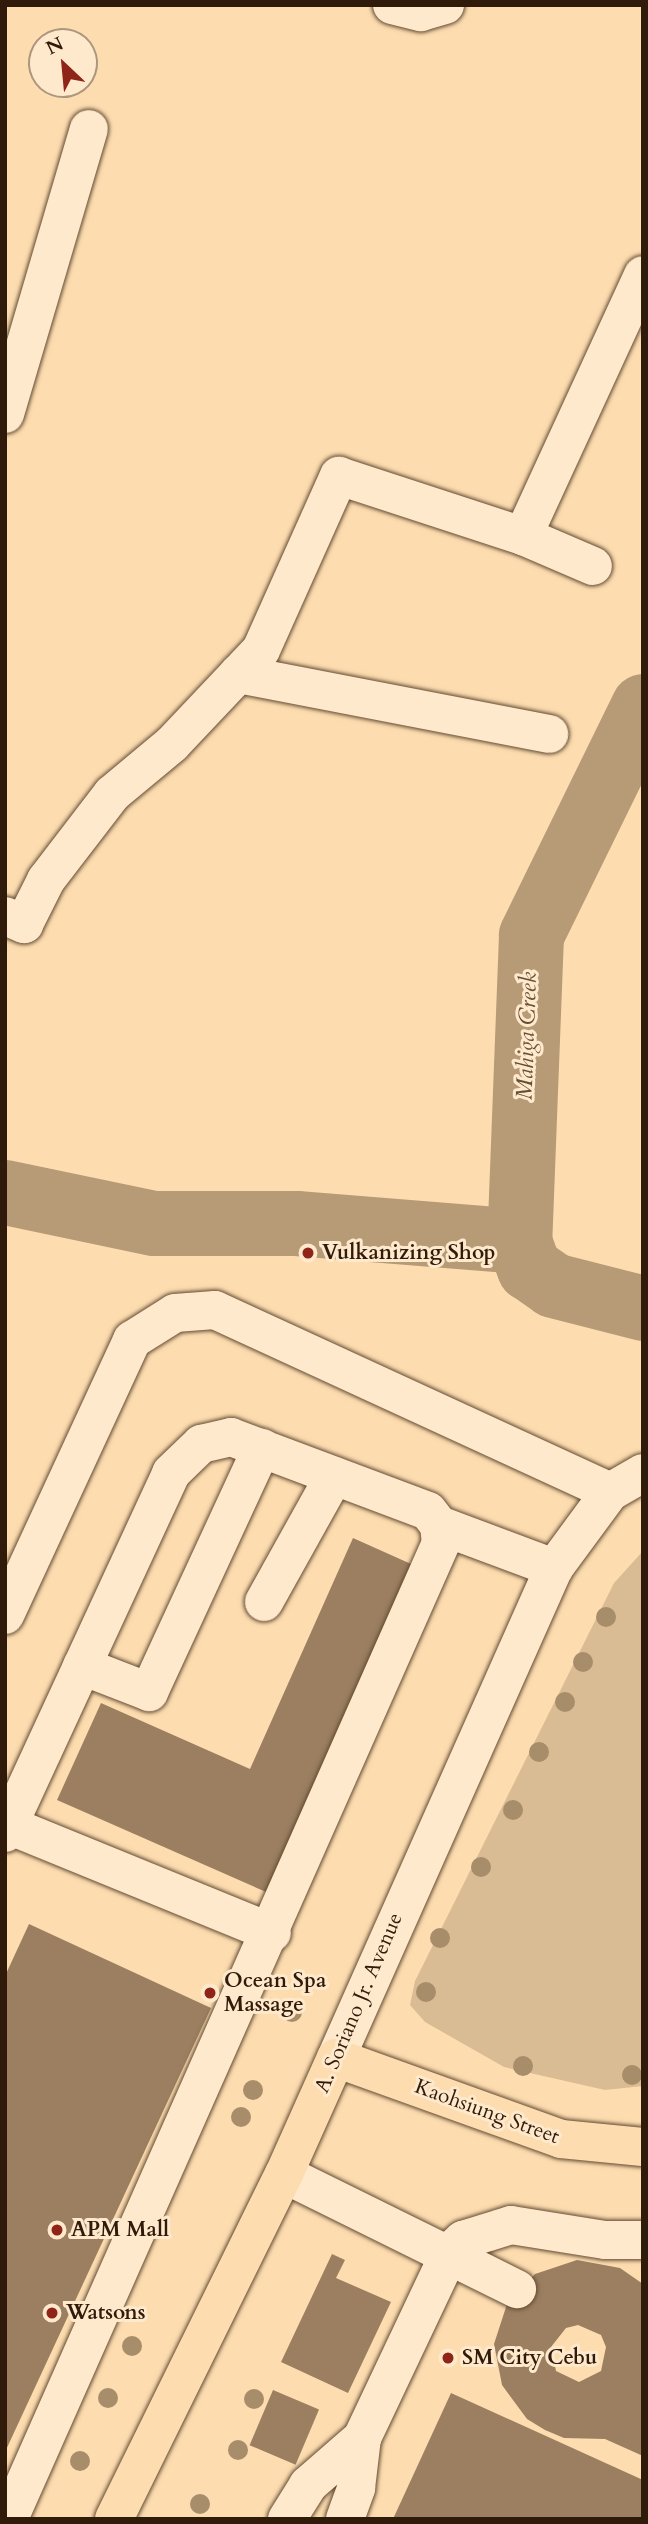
<!DOCTYPE html>
<style>
body{margin:0}
#map{position:relative;width:648px;height:2524px;overflow:hidden;background:#fdddb0;font-family:Cardo,serif}
div>[style]{position:absolute}
[style*='--x']{left:calc(var(--x)*1px);top:calc(var(--y)*1px);width:calc(var(--w)*1px);rotate:calc(var(--a)*1deg)}
.green>*{inset:0;background:#dabc94}
.water>*{inset:0;background:#b79b77}
.river>*{height:65px;margin:-32.5px;padding:0 32.5px;transform-origin:32.5px;border-radius:32.5px;background:#b79b77}
.building>*{inset:0;background:#9b7f60;transform-origin:0 0}
.roads{filter:drop-shadow(0 0 2px #634b33) drop-shadow(0 0 2px #634b33)}
.minor>*{height:38px;margin:-19px;padding:0 19px;transform-origin:19px;border-radius:19px;background:#fee9cc}
.major>*{height:38px;margin:-19px;padding:0 19px;transform-origin:19px;border-radius:19px;background:#fdddb0}
.trees>*{width:20px;height:20px;margin:-10px;border-radius:50%;background:#a88d6b}
.dots>*{width:19px;height:19px;translate:-50% -50%;box-sizing:border-box;border:4px solid #fee9cc;border-radius:50%}
span{translate:-50% -50%;white-space:nowrap;text-align:center;line-height:1.15;-webkit-text-stroke:6px #fee9cc;paint-order:stroke}
.poi-label{font-size:21px;color:#301a09;font-weight:700}
.left{translate:0 -50%;text-align:left}
.street-label{font-size:21px;color:#301a09}
.water-label{font-size:23px;color:#664e35;font-style:italic}
.frame{position:absolute;inset:0;border:7px solid #301a09;pointer-events:none}
.north{position:absolute;left:28px;top:28px;width:70px;height:70px;box-sizing:border-box;background:#fee9cc;border:2px solid #ac967e;border-radius:50%;rotate:334deg;font-size:19px;font-weight:700;line-height:28px;text-align:center;color:#301a09}
.north::after{content:'';display:block;margin:auto;width:24px;height:32px;background:#8f2418;clip-path:polygon(50% 0,100% 100%,50% 72%,0 100%)}
</style>
<div id="map">
<div class="green">
<i style="clip-path:polygon(643px 1551px,643px 2086px,605px 2090px,504px 2067px,425px 2022px,410px 2005px,415px 1981px,614px 1583px)"></i>
</div>
<div class="water">
<i style="clip-path:polygon(643px 1282px,643px 1329px,621px 1331px,553px 1285px)"></i>
</div>
<div class="river">
<i style="--x:643;--y:706;--w:255;--a:116.1"></i>
<i style="--x:531;--y:935;--w:306;--a:92.2"></i>
<i style="--x:519;--y:1241;--w:29;--a:70"></i>
<i style="--x:529;--y:1268;--w:29;--a:35"></i>
<i style="--x:553;--y:1285;--w:93;--a:14.3"></i>
<i style="--x:5;--y:1192;--w:152;--a:11.8"></i>
<i style="--x:154;--y:1223;--w:142;--a:0"></i>
<i style="--x:296;--y:1223;--w:224;--a:4.6"></i>
</div>
<div class="building">
<i style="clip-path:polygon(353px 1538px,420px 1568px,273px 1895px,57px 1800px,101px 1703px,250px 1769px)"></i>
<i style="clip-path:polygon(29px 1924px,211px 2008px,5px 2452px,5px 1976px)"></i>
<i style="clip-path:polygon(332px 2254px,345px 2260px,336px 2278px,391px 2302px,348px 2393px,281px 2362px)"></i>
<i style="clip-path:polygon(evenodd,577px 2260px,620px 2268px,643px 2284px,643px 2456px,605px 2439px,564px 2438px,545px 2430px,527px 2419px,502px 2385px,494px 2344px,507px 2304px,535px 2274px,577px 2260px,578px 2325px,601px 2335px,606px 2347px,601px 2371px,579px 2382px,556px 2371px,551px 2347px,566px 2328px,578px 2325px)"></i>
<i style="left:273px;top:2390px;width:50px;height:60px;rotate:23deg"></i>
<i style="clip-path:polygon(451px 2393px,643px 2480px,643px 2519px,393px 2519px)"></i>
</div>
<div class="roads">
<div class="minor">
<i style="--x:392;--y:5;--w:30;--a:14"></i>
<i style="--x:421;--y:12;--w:25;--a:-16"></i>
<i style="--x:5;--y:414;--w:297;--a:-73.6"></i>
<i style="--x:523;--y:536;--w:287;--a:-65.3"></i>
<i style="--x:238;--y:674;--w:317;--a:10.9"></i>
<i style="--x:5;--y:916;--w:21;--a:23"></i>
<i style="--x:24;--y:924;--w:49;--a:-63.4"></i>
<i style="--x:46;--y:880;--w:108;--a:-52.5"></i>
<i style="--x:112;--y:794;--w:78;--a:-39.8"></i>
<i style="--x:172;--y:744;--w:129;--a:-46.6"></i>
<i style="--x:261;--y:650;--w:191;--a:-65.9"></i>
<i style="--x:339;--y:476;--w:194;--a:18.1"></i>
<i style="--x:523;--y:536;--w:76;--a:23.2"></i>
<i style="--x:439;--y:1525;--w:123;--a:20.5"></i>
<i style="--x:264;--y:1602;--w:144;--a:-60.9"></i>
<i style="--x:5;--y:1615;--w:303;--a:-65.2"></i>
<i style="--x:132;--y:1340;--w:51;--a:-32.1"></i>
<i style="--x:175;--y:1313;--w:40;--a:-4.3"></i>
<i style="--x:215;--y:1310;--w:435;--a:24.7"></i>
<i style="--x:82;--y:1666;--w:72;--a:21.2"></i>
<i style="--x:149;--y:1692;--w:269;--a:-65.2"></i>
<i style="--x:8;--y:1825;--w:285;--a:22.2"></i>
<i style="--x:5;--y:1833;--w:396;--a:-65.2"></i>
<i style="--x:171;--y:1473;--w:42;--a:-44"></i>
<i style="--x:201;--y:1444;--w:31;--a:-13"></i>
<i style="--x:231;--y:1437;--w:210;--a:20.6"></i>
<i style="--x:428;--y:1511;--w:18;--a:52"></i>
<i style="--x:439;--y:1525;--w:18;--a:84"></i>
<i style="--x:441;--y:1543;--w:1067;--a:113.88"></i>
<i style="--x:336;--y:2058;--w:536;--a:-66.02"></i>
<i style="--x:554;--y:1568;--w:94;--a:-53.6"></i>
<i style="--x:610;--y:1492;--w:38;--a:-30"></i>
<i style="--x:284;--y:2174;--w:260;--a:26.3"></i>
<i style="--x:287;--y:2519;--w:40;--a:-58"></i>
<i style="--x:308;--y:2485;--w:72;--a:-41"></i>
<i style="--x:345;--y:2519;--w:33;--a:-70"></i>
<i style="--x:356;--y:2488;--w:50;--a:-83.2"></i>
<i style="--x:362;--y:2438;--w:206;--a:-64.7"></i>
<i style="--x:450;--y:2252;--w:18;--a:-43"></i>
<i style="--x:463;--y:2240;--w:50;--a:-17.4"></i>
<i style="--x:511;--y:2225;--w:95;--a:9.1"></i>
<i style="--x:605;--y:2240;--w:38;--a:0"></i>
</div>
<div class="major">
<i style="--x:114;--y:2519;--w:385;--a:-63.8"></i>
<i style="--x:284;--y:2174;--w:127;--a:-65.9"></i>
<i style="--x:336;--y:2058;--w:239;--a:19.8"></i>
<i style="--x:561;--y:2139;--w:82;--a:5.6"></i>
</div>
</div>
<div class="trees">
<i style="left:606px;top:1617px"></i>
<i style="left:583px;top:1662px"></i>
<i style="left:565px;top:1702px"></i>
<i style="left:539px;top:1752px"></i>
<i style="left:513px;top:1810px"></i>
<i style="left:481px;top:1867px"></i>
<i style="left:440px;top:1938px"></i>
<i style="left:426px;top:1992px"></i>
<i style="left:292px;top:2012px"></i>
<i style="left:523px;top:2066px"></i>
<i style="left:632px;top:2075px"></i>
<i style="left:253px;top:2090px"></i>
<i style="left:241px;top:2117px"></i>
<i style="left:132px;top:2346px"></i>
<i style="left:108px;top:2398px"></i>
<i style="left:254px;top:2399px"></i>
<i style="left:238px;top:2450px"></i>
<i style="left:80px;top:2461px"></i>
<i style="left:200px;top:2504px"></i>
</div>
<div class="dots">
<i style="left:308px;top:1253px;background:#8f2418"></i>
<i style="left:210px;top:1993px;background:#8f2418"></i>
<i style="left:57px;top:2230px;background:#8f2418"></i>
<i style="left:52px;top:2313px;background:#8f2418"></i>
<i style="left:448px;top:2358px;background:#8f2418"></i>
</div>
<div class="poi-label">
<span class="left" style="left:322px;top:1253px">Vulkanizing Shop</span>
<span class="left" style="left:224px;top:1993px">Ocean Spa<br>Massage</span>
<span class="left" style="left:71px;top:2230px">APM Mall</span>
<span class="left" style="left:66px;top:2313px">Watsons</span>
<span class="left" style="left:462px;top:2358px">SM City Cebu</span>
</div>
<div class="street-label">
<span style="left:359px;top:2003px;rotate:-67deg">A. Soriano Jr. Avenue</span>
<span style="left:487px;top:2112px;rotate:20deg">Kaohsiung Street</span>
</div>
<div class="water-label">
<span style="left:527px;top:1036px;rotate:-88deg">Mahiga Creek</span>
</div>
<div class="frame"></div>
<div class="north">N</div>
</div>
